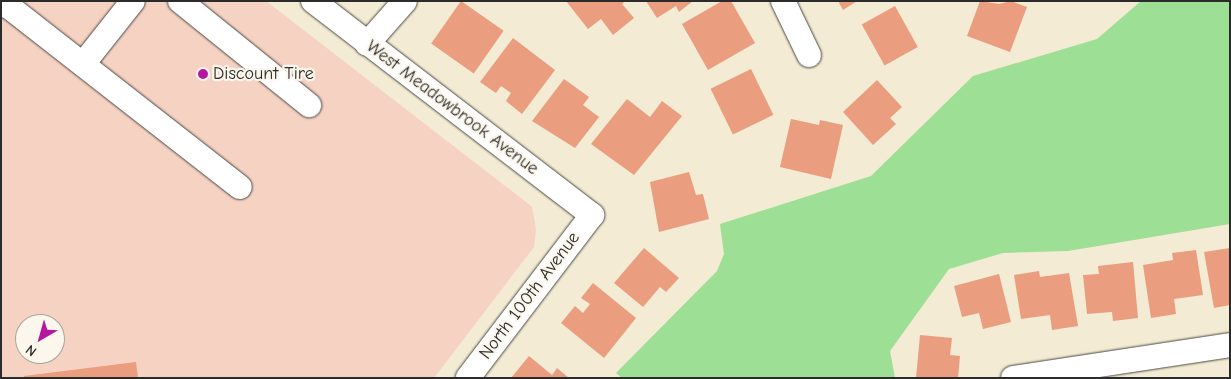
<!DOCTYPE html>
<style>
body{margin:0}
#map{position:relative;width:1231px;height:379px;overflow:hidden;background:#f3ebd3;font-family:"Comic Neue",sans-serif}
div>[style]{position:absolute}
[style*='--x']{left:calc(var(--x)*1px);top:calc(var(--y)*1px);width:calc(var(--w)*1px);rotate:calc(var(--a)*1deg)}
.built>*{inset:0;background:#f6d2c3}
.green>*{inset:0;background:#9cdf95}
.building>*{inset:0;background:#ea9d7f;transform-origin:0 0}
.roads{filter:drop-shadow(0 0 1px #494844) drop-shadow(0 0 1px #494844)}
.minor>*{height:24px;margin:-12px;padding:0 12px;transform-origin:12px;border-radius:12px;background:#fff}
.dots>*{width:14px;height:14px;translate:-50% -50%;box-sizing:border-box;border:2px solid #fbf7ec;border-radius:50%}
span{translate:-50% -50%;white-space:nowrap;text-align:center;line-height:1.15;-webkit-text-stroke:4.5px #fbf7ec;paint-order:stroke}
.poi-label{font-size:18px;color:#2b2b2b}
.left{translate:0 -50%;text-align:left}
.street-label{font-size:18px;color:#2b2b2b}
.frame{position:absolute;inset:0;border:2px solid #2b2b2b;pointer-events:none}
.north{position:absolute;left:15px;top:314px;width:50px;height:50px;box-sizing:border-box;background:#fbf7ec;border:1px solid #a8a59f;border-radius:50%;rotate:218deg;font-size:14px;font-weight:700;line-height:20px;text-align:center;color:#2b2b2b}
.north::after{content:'';display:block;margin:auto;width:18px;height:22px;background:#b5179e;clip-path:polygon(50% 0,100% 100%,50% 72%,0 100%)}
</style>
<div id="map">
<div class="built">
<i style="clip-path:polygon(evenodd,1px 1px,266px 1px,526px 202px,532px 207px,536px 229px,534px 247px,434px 378px,1px 378px,1px 1px,25px 324px,55px 324px,55px 354px,25px 354px,25px 324px)"></i>
</div>
<div class="green">
<i style="clip-path:polygon(1141px 1px,1230px 1px,1230px 224px,1068px 251px,1003px 253px,949px 269px,890px 351px,895px 378px,622px 378px,616px 373px,717px 271px,724px 254px,720px 224px,871px 176px,973px 76px,1097px 39px)"></i>
</div>
<div class="building">
<i style="left:461px;top:1px;width:52px;height:52px;rotate:35deg"></i>
<i style="clip-path:polygon(566px 1px,625px 1px,622px 4px,634px 18px,613px 35px,601px 19px,588px 29px)"></i>
<i style="clip-path:polygon(646px 1px,693px 1px,679px 12px,676px 6px,657px 18px)"></i>
<i style="clip-path:polygon(722px 1px,731px 1px,755px 43px,708px 70px,682px 24px)"></i>
<i style="clip-path:polygon(838px 1px,857px 1px,843px 10px)"></i>
<i style="clip-path:polygon(980px 1px,999px 4px,1011px 1px,1027px 7px,1010px 52px,967px 36px)"></i>
<i style="left:895px;top:6px;width:47px;height:38px;rotate:61deg"></i>
<i style="clip-path:polygon(513px 38px,555px 70px,522px 114px,506px 101px,511px 93px,501px 86px,496px 93px,480px 82px)"></i>
<i style="left:751px;top:69px;width:51px;height:45px;rotate:64deg"></i>
<i style="clip-path:polygon(564px 79px,589px 97px,583px 105px,599px 117px,575px 148px,532px 121px)"></i>
<i style="clip-path:polygon(877px 80px,902px 107px,890px 118px,896px 124px,873px 145px,843px 112px)"></i>
<i style="clip-path:polygon(627px 99px,650px 117px,662px 101px,682px 116px,634px 175px,591px 144px)"></i>
<i style="clip-path:polygon(791px 119px,819px 125px,820px 120px,843px 125px,831px 179px,780px 167px)"></i>
<i style="clip-path:polygon(689px 172px,696px 195px,703px 194px,709px 219px,659px 232px,650px 182px)"></i>
<i style="clip-path:polygon(644px 248px,679px 278px,666px 292px,660px 287px,643px 307px,614px 283px)"></i>
<i style="clip-path:polygon(1230px 248px,1230px 305px,1214px 308px,1204px 252px)"></i>
<i style="clip-path:polygon(1196px 250px,1203px 295px,1174px 299px,1176px 314px,1151px 318px,1143px 265px,1173px 260px,1172px 253px)"></i>
<i style="clip-path:polygon(1133px 262px,1138px 318px,1113px 321px,1112px 312px,1087px 314px,1083px 275px,1099px 274px,1098px 266px)"></i>
<i style="clip-path:polygon(1039px 271px,1040px 277px,1069px 273px,1078px 326px,1052px 330px,1050px 315px,1021px 319px,1014px 275px)"></i>
<i style="clip-path:polygon(999px 274px,1011px 322px,983px 329px,979px 313px,962px 317px,954px 286px)"></i>
<i style="clip-path:polygon(593px 283px,636px 318px,604px 358px,561px 323px,575px 306px,583px 313px,590px 304px,581px 298px)"></i>
<i style="clip-path:polygon(920px 335px,952px 338px,950px 355px,960px 356px,958px 378px,916px 378px)"></i>
<i style="clip-path:polygon(529px 356px,552px 375px,557px 368px,569px 378px,511px 378px)"></i>
<i style="clip-path:polygon(136px 362px,138px 378px,24px 378px,24px 376px)"></i>
</div>
<div class="roads">
<div class="minor">
<i style="--x:180;--y:1;--w:166;--a:38.9"></i>
<i style="--x:313;--y:1;--w:352;--a:37.5"></i>
<i style="--x:592;--y:215;--w:205;--a:127.3"></i>
<i style="--x:783;--y:1;--w:60;--a:64.3"></i>
<i style="--x:1;--y:5;--w:7;--a:8"></i>
<i style="--x:8;--y:6;--w:294;--a:38"></i>
<i style="--x:367;--y:44;--w:57;--a:-48.5"></i>
<i style="--x:83;--y:64;--w:80;--a:-51.6"></i>
<i style="--x:1013;--y:378;--w:219;--a:-8.6"></i>
</div>
</div>
<div class="dots">
<i style="left:203px;top:74px;background:#b5179e"></i>
</div>
<div class="poi-label">
<span class="left" style="left:213px;top:74px">Discount Tire</span>
</div>
<div class="street-label">
<span style="left:452px;top:108px;rotate:37deg">West Meadowbrook Avenue</span>
<span style="left:530px;top:296px;rotate:-53deg">North 100th Avenue</span>
</div>
<div class="frame"></div>
<div class="north">N</div>
</div>
